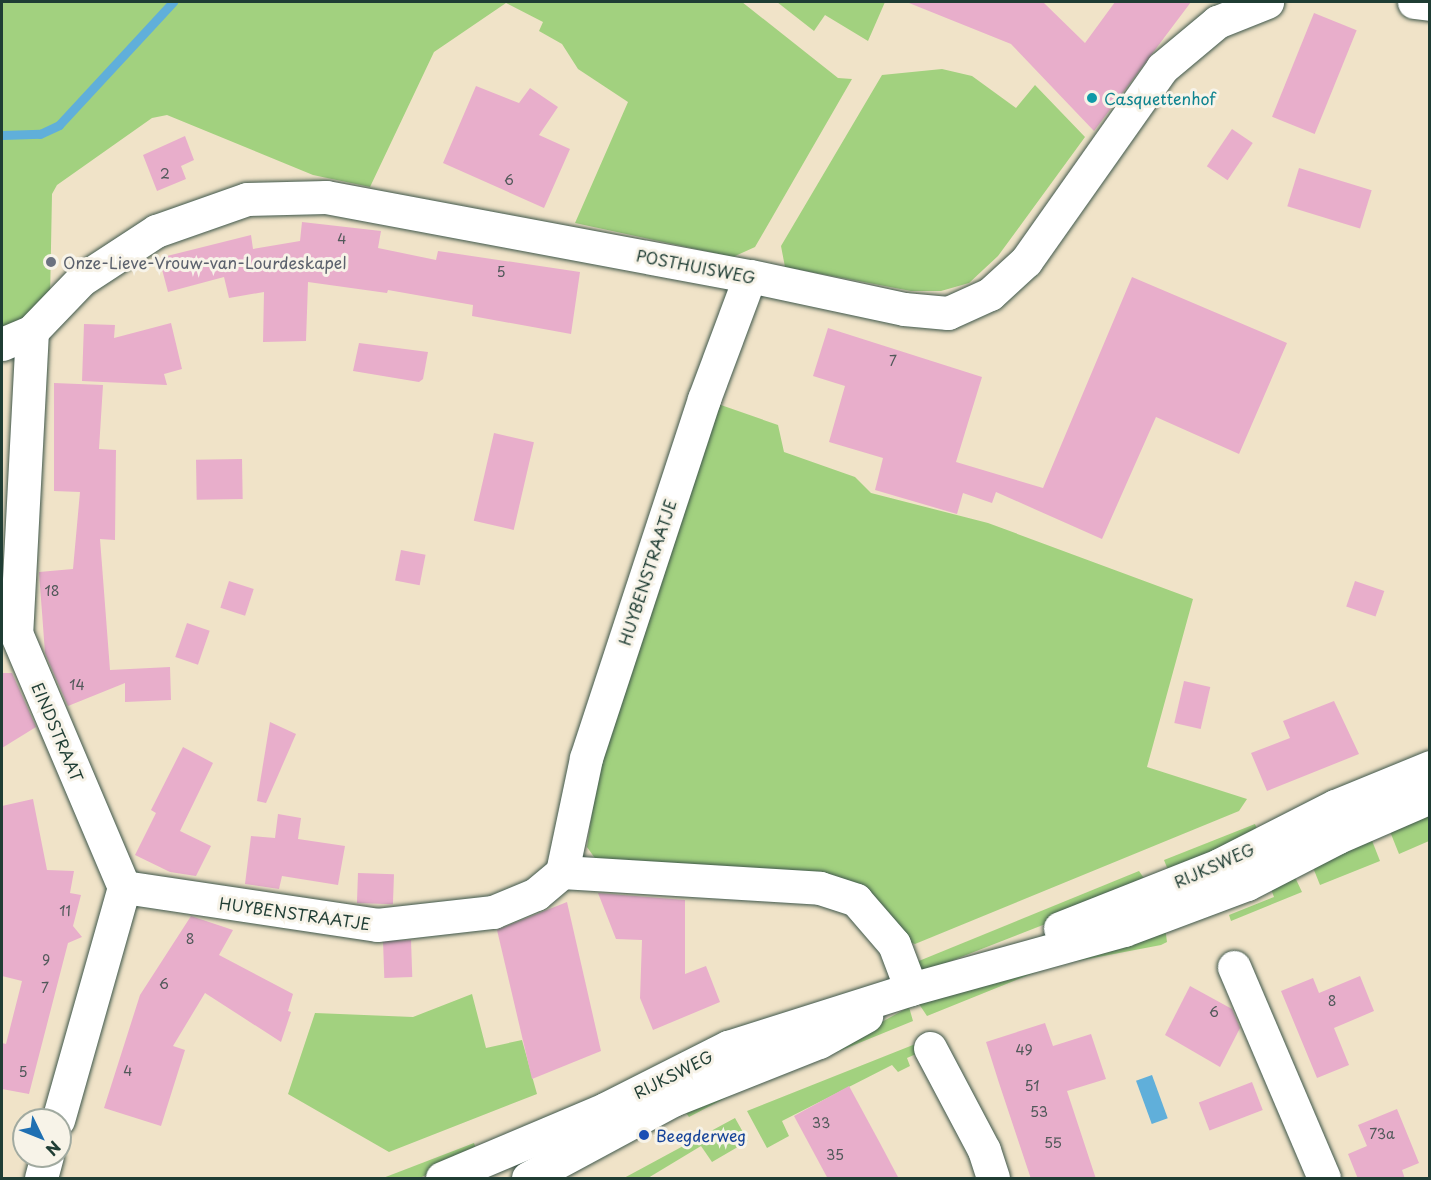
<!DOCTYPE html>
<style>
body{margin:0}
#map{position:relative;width:1431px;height:1180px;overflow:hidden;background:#f0e3c8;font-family:"Playpen Sans",sans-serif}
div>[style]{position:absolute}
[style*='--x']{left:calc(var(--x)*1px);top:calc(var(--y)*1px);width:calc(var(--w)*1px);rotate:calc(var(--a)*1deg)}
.green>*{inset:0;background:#a2d17f}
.water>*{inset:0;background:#60afda;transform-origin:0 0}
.stream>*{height:9px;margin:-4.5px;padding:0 4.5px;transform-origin:4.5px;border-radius:4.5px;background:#60afda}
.building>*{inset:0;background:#e8aecb;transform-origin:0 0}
.roads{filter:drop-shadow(0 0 2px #3e564a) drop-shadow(0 0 2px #3e564a)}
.minor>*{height:33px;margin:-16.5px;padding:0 16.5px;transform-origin:16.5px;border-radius:16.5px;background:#fff}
.major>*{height:33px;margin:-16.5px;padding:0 16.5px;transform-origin:16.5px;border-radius:16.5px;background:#fff}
.dots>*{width:16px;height:16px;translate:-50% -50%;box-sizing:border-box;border:3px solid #f7f3e8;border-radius:50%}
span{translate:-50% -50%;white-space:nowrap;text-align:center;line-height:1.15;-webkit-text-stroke:6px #f7f3e8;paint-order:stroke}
.number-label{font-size:14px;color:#51595a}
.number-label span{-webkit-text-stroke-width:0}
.culture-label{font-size:16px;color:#0d838f}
.left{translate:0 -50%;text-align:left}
.worship-label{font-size:16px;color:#5b616d}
.street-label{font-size:16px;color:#1f3d34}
.transit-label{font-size:16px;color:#164399}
.frame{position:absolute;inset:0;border:3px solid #1f3d34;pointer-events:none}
.north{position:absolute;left:12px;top:1108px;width:60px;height:60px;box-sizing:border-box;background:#f7f3e8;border:2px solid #a1aaa0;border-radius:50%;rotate:133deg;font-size:16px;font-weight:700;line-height:24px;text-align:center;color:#1f3d34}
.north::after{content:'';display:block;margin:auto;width:21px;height:27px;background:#1f6fb2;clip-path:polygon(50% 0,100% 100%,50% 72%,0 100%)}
</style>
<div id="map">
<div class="green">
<i style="clip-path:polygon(2px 2px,742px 2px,838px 78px,852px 79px,755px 247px,733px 257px,575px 223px,628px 102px,578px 69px,562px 44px,539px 31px,543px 22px,506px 3px,434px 52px,370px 187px,313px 175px,167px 115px,152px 118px,57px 185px,52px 194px,50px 300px,2px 332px)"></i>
<i style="clip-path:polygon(777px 2px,885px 2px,868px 41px,825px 15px,814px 31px)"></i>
<i style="clip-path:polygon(942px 69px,972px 76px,1016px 108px,1035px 85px,1085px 137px,998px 256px,969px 283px,941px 291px,911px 291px,785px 267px,781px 246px,882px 75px)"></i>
<i style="clip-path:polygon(718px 404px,778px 425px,784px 452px,855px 477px,871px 493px,988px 523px,1193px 599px,1147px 767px,1247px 799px,1239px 811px,915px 944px,901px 939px,877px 911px,597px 861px,587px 847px,599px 763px)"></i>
<i style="clip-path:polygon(1429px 807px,1429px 841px,1399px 854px,1387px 824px)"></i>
<i style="clip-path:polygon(1255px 824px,1259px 834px,1170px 875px,1164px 860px)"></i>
<i style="clip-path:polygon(1369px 833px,1380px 861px,1320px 885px,1312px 865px)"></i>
<i style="clip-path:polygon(1139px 871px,1148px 884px,910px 977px,909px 965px)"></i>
<i style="clip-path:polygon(1293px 873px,1302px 892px,1231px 921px,1229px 915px,1274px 897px,1269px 884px)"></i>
<i style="clip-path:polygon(1165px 927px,1167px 942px,1161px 945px,1051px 966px,927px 1016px,919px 1004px)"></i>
<i style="clip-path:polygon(472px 994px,486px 1048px,522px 1040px,537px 1094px,389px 1152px,288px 1094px,315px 1013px,413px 1017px)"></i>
<i style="clip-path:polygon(909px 1007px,913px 1021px,731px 1095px,689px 1117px,681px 1106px,869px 1029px)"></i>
<i style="clip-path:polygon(923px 1041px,927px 1049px,907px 1058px,910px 1066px,898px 1072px,892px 1065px,782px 1121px,789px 1136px,767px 1148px,747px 1111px)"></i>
<i style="clip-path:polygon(735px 1118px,748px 1141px,712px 1162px,701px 1146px,648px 1178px,624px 1178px)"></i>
<i style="clip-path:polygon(474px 1143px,476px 1149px,420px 1178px,383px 1178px)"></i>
</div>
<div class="water">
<i style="left:1152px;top:1075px;width:46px;height:17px;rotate:70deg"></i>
</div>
<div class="stream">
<i style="--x:2;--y:135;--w:38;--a:-2"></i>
<i style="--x:40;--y:134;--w:21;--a:-25"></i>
<i style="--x:59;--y:125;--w:168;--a:-47.2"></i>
</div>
<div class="building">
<i style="clip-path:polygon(1043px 2px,1085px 43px,1115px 2px,1191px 2px,1094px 131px,1011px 44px,909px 3px)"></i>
<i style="left:1314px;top:13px;width:46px;height:112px;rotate:22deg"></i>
<i style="clip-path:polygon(476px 86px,519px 103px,530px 88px,558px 107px,539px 135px,570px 149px,544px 208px,443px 163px)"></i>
<i style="left:1232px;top:129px;width:25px;height:45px;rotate:34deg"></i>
<i style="clip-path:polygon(185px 136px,194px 160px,181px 166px,186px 179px,157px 191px,143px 155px)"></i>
<i style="left:1299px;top:168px;width:76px;height:40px;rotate:17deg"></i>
<i style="clip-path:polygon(302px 222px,381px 231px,378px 248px,436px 260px,438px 251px,580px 272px,571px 334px,472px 316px,473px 305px,388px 290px,387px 293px,308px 282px,306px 341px,263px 342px,264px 292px,229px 298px,224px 277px,168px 292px,159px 258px,251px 235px,253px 249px,300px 241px)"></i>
<i style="clip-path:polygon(1132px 277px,1287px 343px,1239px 454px,1156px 417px,1102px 539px,996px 492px,992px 503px,963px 493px,957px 514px,875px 490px,883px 458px,829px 442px,845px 386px,813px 376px,828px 328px,982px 377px,956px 462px,1043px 488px)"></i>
<i style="clip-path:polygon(171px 323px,182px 369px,164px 374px,167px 385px,82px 381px,84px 324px,115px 325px,114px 338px)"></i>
<i style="clip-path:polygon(359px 343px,428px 352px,423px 379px,419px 382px,353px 371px)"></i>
<i style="clip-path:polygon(54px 383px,103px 385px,99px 449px,116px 450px,115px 540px,100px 539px,110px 670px,170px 667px,171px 700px,125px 702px,125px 683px,68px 706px,45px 653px,39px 572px,73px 569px,80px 492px,54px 491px)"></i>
<i style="left:494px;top:433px;width:41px;height:90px;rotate:13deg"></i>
<i style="left:242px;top:459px;width:40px;height:46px;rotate:89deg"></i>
<i style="left:401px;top:550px;width:25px;height:31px;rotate:11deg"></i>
<i style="left:229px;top:581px;width:26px;height:28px;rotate:18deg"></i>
<i style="left:1355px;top:581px;width:31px;height:27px;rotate:19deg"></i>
<i style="left:187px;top:623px;width:24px;height:36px;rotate:19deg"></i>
<i style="clip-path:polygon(2px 673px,12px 673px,36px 727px,2px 748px)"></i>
<i style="left:1184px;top:681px;width:27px;height:43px;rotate:13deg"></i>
<i style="clip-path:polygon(1334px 701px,1359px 754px,1267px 791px,1251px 753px,1290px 738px,1283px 721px)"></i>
<i style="clip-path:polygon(270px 722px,296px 734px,266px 803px,257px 801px)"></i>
<i style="clip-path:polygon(183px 747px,213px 763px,180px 831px,211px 846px,196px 876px,170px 872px,135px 855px,156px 813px,151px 810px)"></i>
<i style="clip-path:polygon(33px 799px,47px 870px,74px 871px,70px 893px,81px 895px,73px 926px,82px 937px,68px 943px,29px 1094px,2px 1089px,2px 1043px,6px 1044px,22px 981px,2px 976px,2px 806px)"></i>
<i style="clip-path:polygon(278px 814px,301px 818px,298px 839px,345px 846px,338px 885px,282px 876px,279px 889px,245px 884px,251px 836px,275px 838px)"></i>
<i style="left:358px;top:873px;width:36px;height:30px;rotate:2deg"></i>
<i style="clip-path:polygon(598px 893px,685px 900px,685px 974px,706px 966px,720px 1002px,653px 1030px,640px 998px,642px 940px,616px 939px)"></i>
<i style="clip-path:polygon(567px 902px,601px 1051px,532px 1079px,497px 930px)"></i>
<i style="clip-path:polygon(191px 916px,233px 930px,219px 955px,293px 994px,288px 1011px,291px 1012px,281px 1042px,205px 993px,173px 1046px,185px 1050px,161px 1126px,104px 1108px,140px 995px)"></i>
<i style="left:411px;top:940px;width:37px;height:28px;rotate:88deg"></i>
<i style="clip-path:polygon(1360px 976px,1374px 1011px,1334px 1028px,1349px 1065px,1317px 1078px,1281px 991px,1313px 978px,1319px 993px)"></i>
<i style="clip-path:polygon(1190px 986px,1232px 1009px,1240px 1028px,1220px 1067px,1165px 1035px)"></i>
<i style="clip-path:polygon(1045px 1023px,1053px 1046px,1091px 1034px,1106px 1079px,1067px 1091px,1096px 1179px,1031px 1179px,999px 1083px,986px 1042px)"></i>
<i style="left:1252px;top:1082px;width:30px;height:57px;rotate:69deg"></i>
<i style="clip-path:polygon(849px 1086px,881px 1145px,899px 1179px,828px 1179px,794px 1116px)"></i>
<i style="clip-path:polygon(1397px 1109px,1419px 1163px,1402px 1170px,1405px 1179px,1358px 1179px,1348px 1154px,1367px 1146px,1358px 1125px)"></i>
</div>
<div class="roads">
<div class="minor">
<i style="--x:1414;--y:2;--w:16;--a:7"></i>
<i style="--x:32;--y:331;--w:302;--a:93"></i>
<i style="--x:16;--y:633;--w:276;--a:67"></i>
<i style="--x:124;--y:887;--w:242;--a:105.8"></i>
<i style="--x:2;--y:344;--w:33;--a:-23"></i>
<i style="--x:32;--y:331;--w:71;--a:-46.1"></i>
<i style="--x:81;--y:280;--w:90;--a:-33.2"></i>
<i style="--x:156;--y:231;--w:96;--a:-19.4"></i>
<i style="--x:247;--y:199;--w:79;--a:-1.5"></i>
<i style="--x:326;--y:197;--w:431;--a:10.6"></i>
<i style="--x:750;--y:276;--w:157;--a:12.1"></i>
<i style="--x:904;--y:309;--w:44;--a:5.2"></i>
<i style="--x:948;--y:313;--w:46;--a:-24.3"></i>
<i style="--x:990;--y:294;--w:49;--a:-42.5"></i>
<i style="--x:1026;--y:261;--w:236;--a:-54.8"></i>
<i style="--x:1162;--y:68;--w:72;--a:-39.9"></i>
<i style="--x:1217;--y:22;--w:54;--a:-21.8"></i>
<i style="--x:562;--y:872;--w:258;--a:3.5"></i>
<i style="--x:820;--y:888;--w:38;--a:18"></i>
<i style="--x:856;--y:900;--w:58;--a:49.2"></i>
<i style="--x:894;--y:944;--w:48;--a:69.3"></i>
<i style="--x:124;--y:887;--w:256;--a:8.5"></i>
<i style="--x:377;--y:925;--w:117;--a:-6.4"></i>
<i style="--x:493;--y:912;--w:47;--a:-22.7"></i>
<i style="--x:536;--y:894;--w:34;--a:-40"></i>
<i style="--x:562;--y:872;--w:116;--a:-78.1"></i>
<i style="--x:586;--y:758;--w:378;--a:-71.8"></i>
<i style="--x:704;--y:399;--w:131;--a:-69.5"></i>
<i style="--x:1234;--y:967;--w:229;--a:66.9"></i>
<i style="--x:930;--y:1048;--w:115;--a:62.1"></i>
<i style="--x:984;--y:1150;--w:29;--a:72"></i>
<i style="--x:41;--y:1178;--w:23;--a:-75"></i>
</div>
<div class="major">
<i style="--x:1060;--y:928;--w:171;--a:-21.6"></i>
<i style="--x:1219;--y:865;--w:130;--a:-27"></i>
<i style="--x:1335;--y:806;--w:103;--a:-22.3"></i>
<i style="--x:442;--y:1178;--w:177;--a:-22.9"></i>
<i style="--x:605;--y:1109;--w:138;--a:-26.8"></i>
<i style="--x:728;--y:1047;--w:192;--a:-17.6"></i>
<i style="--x:911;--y:989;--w:221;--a:-15.5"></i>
<i style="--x:1124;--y:930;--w:131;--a:-20.5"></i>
<i style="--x:1247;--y:884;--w:102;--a:-27.3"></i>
<i style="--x:1338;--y:837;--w:100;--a:-23.5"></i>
<i style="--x:528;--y:1178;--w:165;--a:-28.3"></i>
<i style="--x:673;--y:1100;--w:157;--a:-21.7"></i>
<i style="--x:819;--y:1042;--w:54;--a:-29"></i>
</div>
</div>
<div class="dots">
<i style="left:1092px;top:98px;background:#0f9aa8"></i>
<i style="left:51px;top:262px;background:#6b7280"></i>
<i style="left:644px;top:1135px;background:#1a4fb4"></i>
</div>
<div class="number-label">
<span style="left:165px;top:174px">2</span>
<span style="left:509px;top:180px">6</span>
<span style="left:342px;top:239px">4</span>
<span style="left:501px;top:272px">5</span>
<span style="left:893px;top:361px">7</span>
<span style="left:52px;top:591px">18</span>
<span style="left:77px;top:685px">14</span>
<span style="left:65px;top:911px">11</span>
<span style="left:190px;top:939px">8</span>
<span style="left:46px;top:960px">9</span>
<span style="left:164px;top:984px">6</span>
<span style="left:45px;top:988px">7</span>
<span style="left:1332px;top:1001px">8</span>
<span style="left:1214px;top:1012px">6</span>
<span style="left:1024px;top:1050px">49</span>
<span style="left:128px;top:1071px">4</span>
<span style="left:23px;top:1072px">5</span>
<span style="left:1032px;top:1086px">51</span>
<span style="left:1039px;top:1112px">53</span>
<span style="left:821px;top:1123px">33</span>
<span style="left:1382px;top:1134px">73a</span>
<span style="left:1053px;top:1143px">55</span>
<span style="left:835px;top:1155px">35</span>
</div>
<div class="culture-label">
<span class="left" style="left:1104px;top:98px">Casquettenhof</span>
</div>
<div class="worship-label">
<span class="left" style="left:63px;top:262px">Onze-Lieve-Vrouw-van-Lourdeskapel</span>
</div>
<div class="street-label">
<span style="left:696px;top:266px;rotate:11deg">POSTHUISWEG</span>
<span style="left:647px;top:572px;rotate:-72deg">HUYBENSTRAATJE</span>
<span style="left:58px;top:732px;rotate:67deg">EINDSTRAAT</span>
<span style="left:1214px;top:865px;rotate:-24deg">RIJKSWEG</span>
<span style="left:295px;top:913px;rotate:8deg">HUYBENSTRAATJE</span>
<span style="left:673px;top:1074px;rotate:-27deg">RIJKSWEG</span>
</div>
<div class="transit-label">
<span class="left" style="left:656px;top:1135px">Beegderweg</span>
</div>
<div class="frame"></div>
<div class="north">N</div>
</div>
